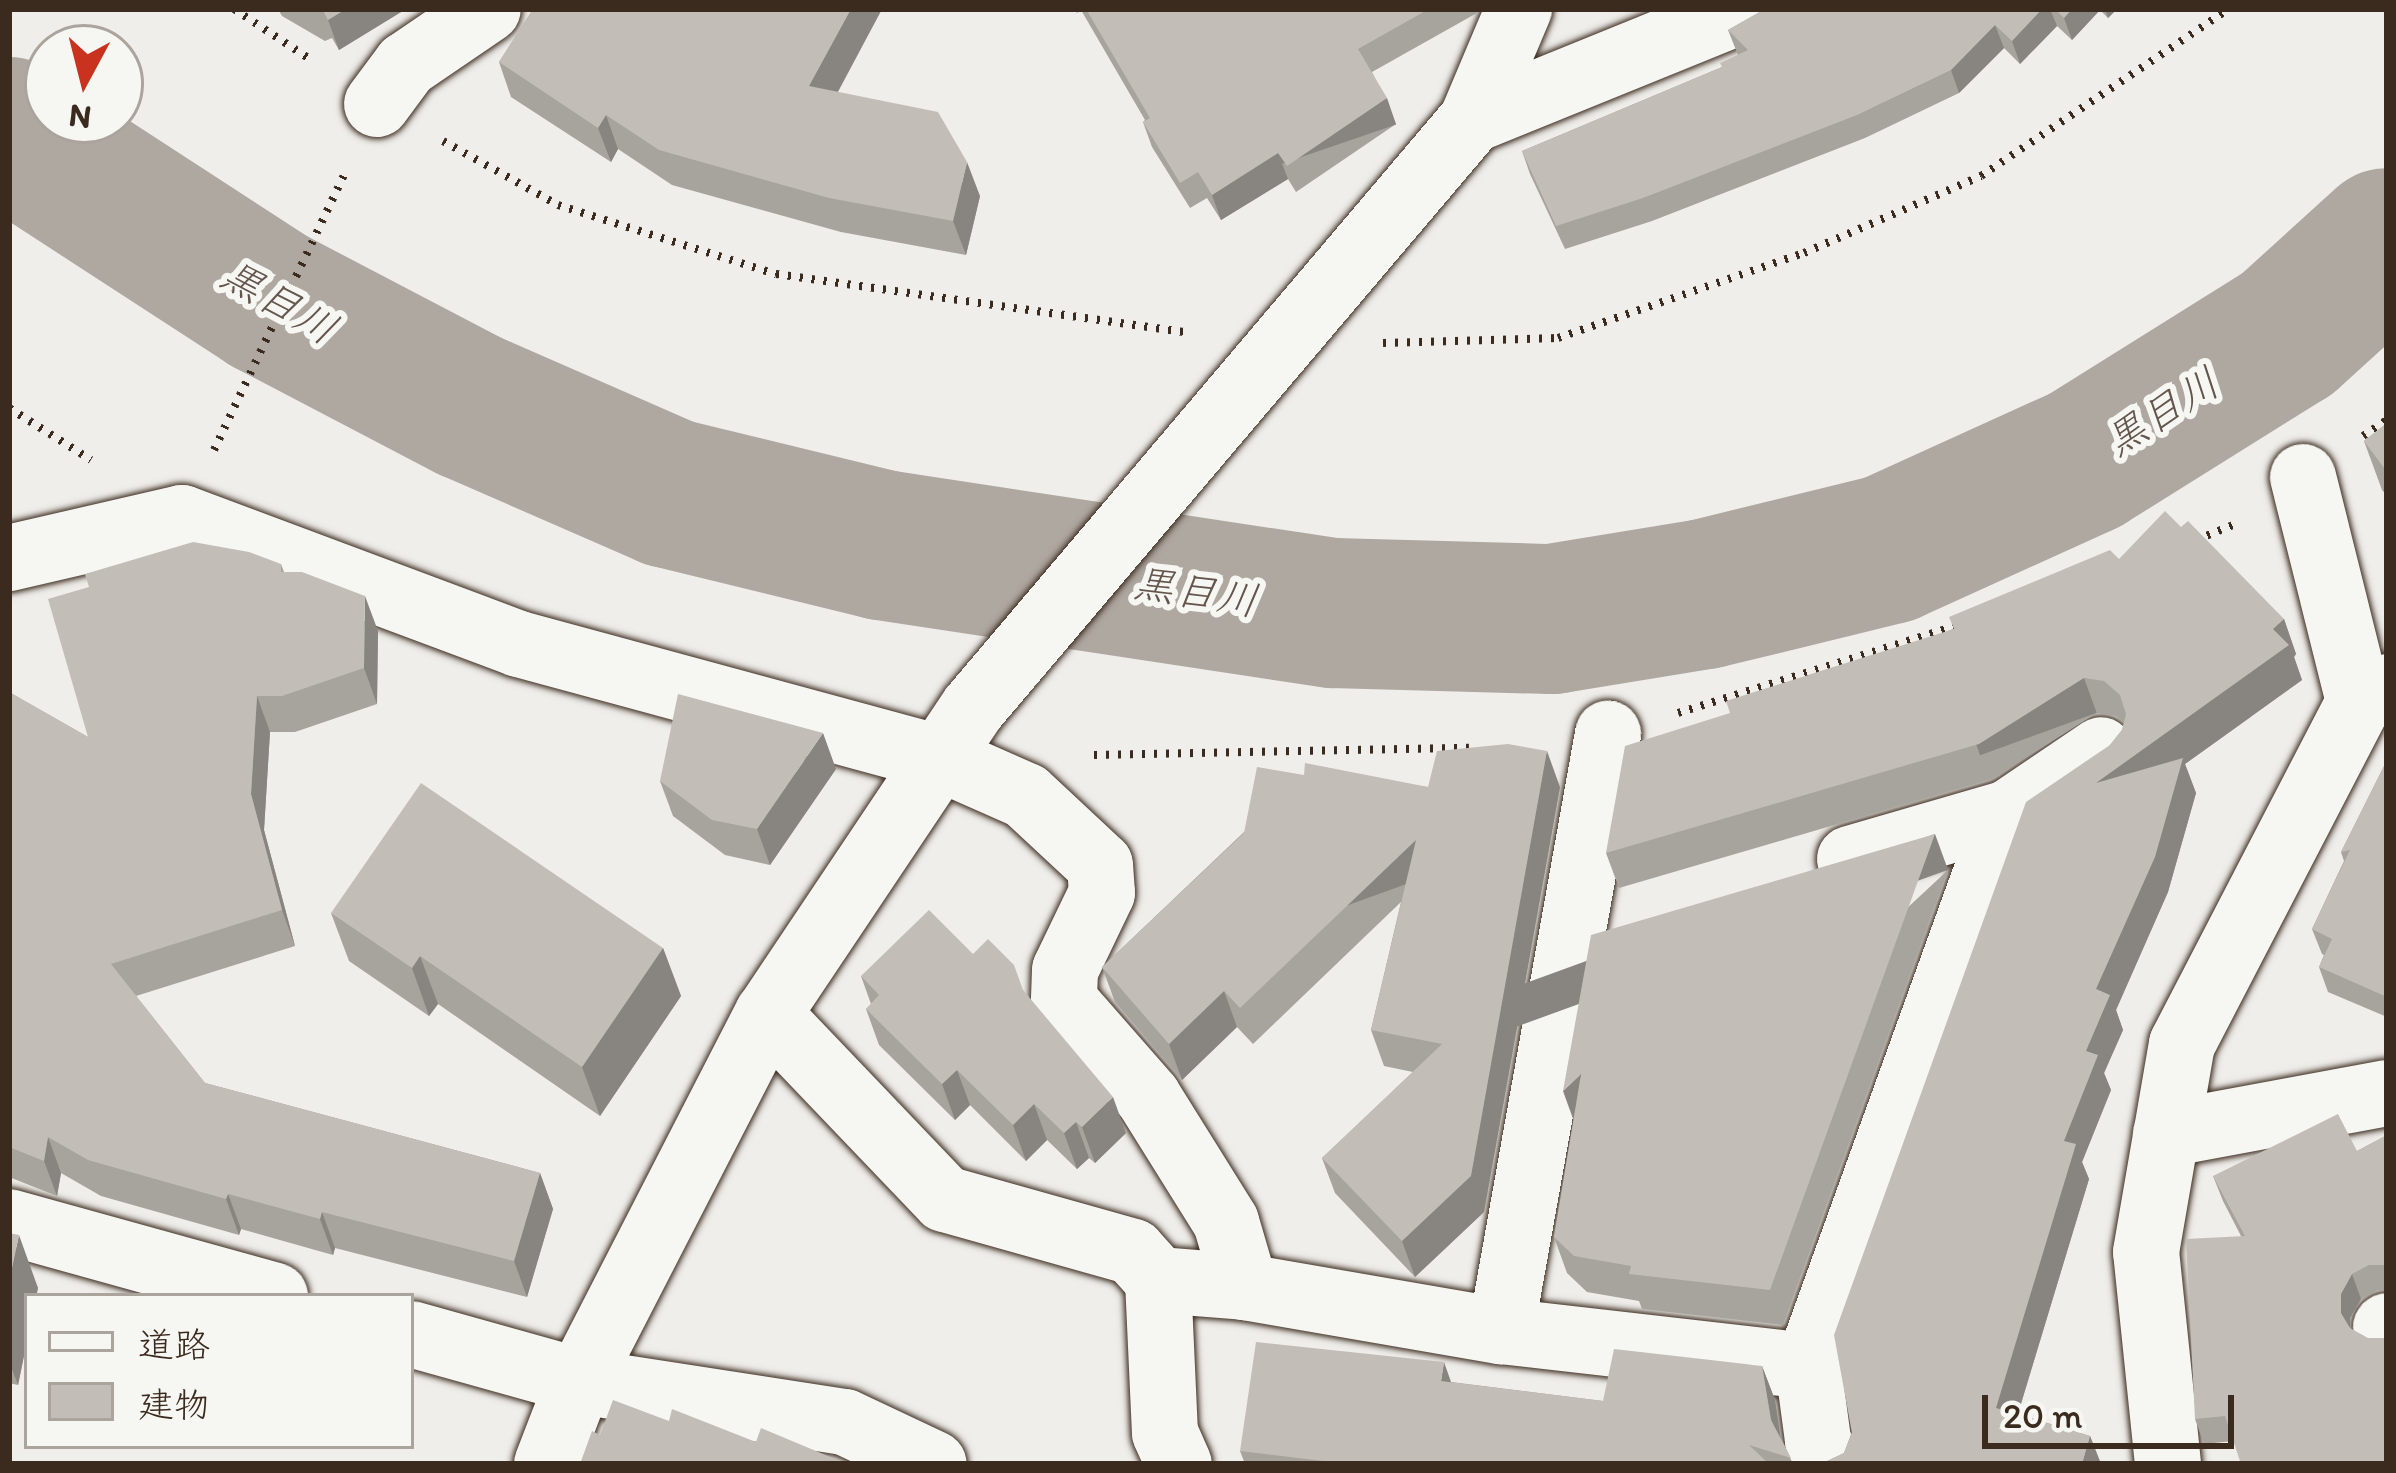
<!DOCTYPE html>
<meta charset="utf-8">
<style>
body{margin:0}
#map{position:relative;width:2396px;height:1473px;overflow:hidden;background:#efeeea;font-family:Itim,"Klee One",sans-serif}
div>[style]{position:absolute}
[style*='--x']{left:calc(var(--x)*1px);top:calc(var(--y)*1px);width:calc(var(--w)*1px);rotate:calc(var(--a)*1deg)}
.river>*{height:150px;margin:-75px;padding:0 75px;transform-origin:75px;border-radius:75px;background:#afa8a1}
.path>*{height:8px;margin-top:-4px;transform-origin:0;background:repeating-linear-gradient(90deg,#3b2a1e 0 3px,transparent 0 12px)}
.roads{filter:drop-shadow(0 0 3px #3b2a1e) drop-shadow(0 0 3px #3b2a1e)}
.minor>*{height:66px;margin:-33px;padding:0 33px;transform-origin:33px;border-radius:33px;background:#f6f6f2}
.wall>*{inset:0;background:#a7a39d}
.shaded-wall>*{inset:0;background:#888480;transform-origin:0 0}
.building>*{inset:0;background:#c2bdb7}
span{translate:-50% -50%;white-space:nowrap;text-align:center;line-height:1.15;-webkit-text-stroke:12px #f6f6f2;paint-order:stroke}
.water-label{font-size:42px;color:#64564c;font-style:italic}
.frame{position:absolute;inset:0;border:12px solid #3b2a1e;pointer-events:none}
.legend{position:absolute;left:24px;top:1293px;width:390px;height:156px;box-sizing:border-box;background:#f6f6f2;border:3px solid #aba49d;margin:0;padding:15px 21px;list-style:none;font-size:36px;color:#3b2a1e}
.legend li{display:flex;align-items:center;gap:24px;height:60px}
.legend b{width:60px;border:3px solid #aba49d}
.north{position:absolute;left:24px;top:24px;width:120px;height:120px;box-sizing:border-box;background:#f6f6f2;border:3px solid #aba49d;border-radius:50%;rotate:187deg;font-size:33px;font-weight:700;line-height:48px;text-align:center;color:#3b2a1e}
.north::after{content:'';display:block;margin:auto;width:42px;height:54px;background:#c8321e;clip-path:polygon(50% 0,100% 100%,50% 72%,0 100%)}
.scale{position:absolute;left:1982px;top:1395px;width:252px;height:54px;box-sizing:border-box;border:6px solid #3b2a1e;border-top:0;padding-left:15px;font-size:36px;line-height:42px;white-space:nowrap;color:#3b2a1e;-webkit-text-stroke:9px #f6f6f2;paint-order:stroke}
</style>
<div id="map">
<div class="river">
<i style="--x:9;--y:132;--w:310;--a:33"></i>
<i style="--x:269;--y:301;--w:227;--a:27.6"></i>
<i style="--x:470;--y:406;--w:217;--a:23.6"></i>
<i style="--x:669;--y:493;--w:219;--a:13.7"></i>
<i style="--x:882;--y:545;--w:456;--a:8.6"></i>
<i style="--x:1333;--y:613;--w:219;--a:1.6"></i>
<i style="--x:1552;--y:619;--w:155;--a:-9.3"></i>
<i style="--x:1705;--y:594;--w:189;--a:-13.7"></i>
<i style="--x:1889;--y:549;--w:215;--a:-24.4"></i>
<i style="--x:2085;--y:460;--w:238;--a:-32"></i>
<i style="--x:2287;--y:334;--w:135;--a:-42.3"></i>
</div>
<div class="path">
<i style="--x:234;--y:9;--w:95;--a:33.4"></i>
<i style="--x:443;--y:141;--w:132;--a:29.1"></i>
<i style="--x:558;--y:205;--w:229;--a:17.6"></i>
<i style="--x:776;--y:274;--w:417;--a:8.1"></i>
<i style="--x:1383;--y:343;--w:175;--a:-1.6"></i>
<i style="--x:1558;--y:338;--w:260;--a:-19.1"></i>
<i style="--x:1804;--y:253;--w:193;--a:-23.5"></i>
<i style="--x:1981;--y:176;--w:299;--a:-34"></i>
<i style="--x:9;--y:408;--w:97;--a:32.4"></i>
<i style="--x:2363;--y:436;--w:29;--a:-34"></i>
<i style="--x:214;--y:450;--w:309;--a:-64.7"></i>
<i style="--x:2196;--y:540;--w:45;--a:-22"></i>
<i style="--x:1678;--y:713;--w:298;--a:-17.4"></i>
<i style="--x:1094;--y:755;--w:375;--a:-1.1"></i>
</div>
<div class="roads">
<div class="minor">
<i style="--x:377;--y:104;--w:49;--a:-53.4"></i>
<i style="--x:406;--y:65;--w:99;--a:-34.3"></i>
<i style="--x:1472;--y:120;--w:295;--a:-22.1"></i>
<i style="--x:2303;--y:477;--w:232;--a:76"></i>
<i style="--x:9;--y:558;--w:178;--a:-13"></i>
<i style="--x:182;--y:518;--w:360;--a:20.5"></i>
<i style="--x:519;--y:644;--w:436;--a:15.2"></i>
<i style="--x:940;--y:758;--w:94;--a:23.8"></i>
<i style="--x:1026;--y:796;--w:101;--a:43"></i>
<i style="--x:1100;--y:865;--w:28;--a:86"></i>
<i style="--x:1102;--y:893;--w:85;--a:115.7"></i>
<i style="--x:1065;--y:970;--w:31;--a:92"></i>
<i style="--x:1064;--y:1001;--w:128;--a:48.8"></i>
<i style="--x:1148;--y:1097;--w:147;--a:58"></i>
<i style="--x:1226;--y:1222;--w:68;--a:73.7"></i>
<i style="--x:1850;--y:859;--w:165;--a:-16.2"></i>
<i style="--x:2008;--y:813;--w:112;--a:-34.1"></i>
<i style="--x:768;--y:1014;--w:256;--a:46.3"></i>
<i style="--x:945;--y:1199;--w:195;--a:15.7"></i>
<i style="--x:1133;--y:1252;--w:38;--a:48"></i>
<i style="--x:1158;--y:1280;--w:87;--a:4.6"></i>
<i style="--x:1245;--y:1287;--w:260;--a:9.8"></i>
<i style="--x:1501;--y:1331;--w:309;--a:6.5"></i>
<i style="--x:2166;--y:1134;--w:225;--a:-10.5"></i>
<i style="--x:9;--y:1222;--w:276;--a:15.5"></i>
<i style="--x:1158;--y:1280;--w:153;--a:87.4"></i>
<i style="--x:1165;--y:1433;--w:34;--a:66"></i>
<i style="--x:2386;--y:1327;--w:1;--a:-45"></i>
<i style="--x:1501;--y:1331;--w:607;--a:-79.84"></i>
<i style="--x:411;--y:1334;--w:174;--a:15.6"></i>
<i style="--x:579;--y:1381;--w:269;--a:8.8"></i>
<i style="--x:845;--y:1422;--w:98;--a:25.3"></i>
<i style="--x:547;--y:1464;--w:89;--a:-68.9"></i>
<i style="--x:579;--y:1381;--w:413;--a:-62.8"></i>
<i style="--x:768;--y:1014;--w:368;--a:-56.2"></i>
<i style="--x:973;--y:708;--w:771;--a:-49.68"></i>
<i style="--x:1472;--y:120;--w:121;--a:-67.1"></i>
<i style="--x:1828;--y:1464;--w:26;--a:-113"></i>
<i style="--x:1818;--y:1440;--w:75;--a:-97.7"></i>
<i style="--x:1808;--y:1366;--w:588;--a:-70.12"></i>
<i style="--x:2168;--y:1464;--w:213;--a:-95.9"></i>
<i style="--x:2146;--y:1252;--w:211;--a:-80.2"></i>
<i style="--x:2182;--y:1044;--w:385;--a:-62.6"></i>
<i style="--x:2359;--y:702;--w:32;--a:-28"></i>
</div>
</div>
<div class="wall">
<i style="clip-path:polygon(278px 9px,406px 9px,339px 50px,332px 38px,325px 41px,282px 16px)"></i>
<i style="clip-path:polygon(533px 9px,882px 9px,838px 92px,980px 196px,966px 255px,841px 232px,672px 185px,618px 149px,611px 162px,511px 97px,499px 62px)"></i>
<i style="clip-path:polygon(1075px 9px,1476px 9px,1477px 13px,1372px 72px,1396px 124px,1296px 192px,1288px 179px,1221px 220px,1207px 198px,1190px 208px,1152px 147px,1143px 122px,1145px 120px,1081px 10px,1077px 13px)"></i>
<i style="clip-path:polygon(1765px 9px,2117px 9px,2108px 18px,2100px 10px,2072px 40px,2057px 26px,2020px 64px,2004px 48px,1959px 93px,1865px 138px,1652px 221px,1565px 249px,1530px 174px,1522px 151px,1722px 67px,1738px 55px,1728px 30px)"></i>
<i style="clip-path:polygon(2387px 423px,2387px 496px,2382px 490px,2364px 441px)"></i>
<i style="clip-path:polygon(2119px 559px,2284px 619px,2296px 654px,2294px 657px,2302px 680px,2185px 764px,2196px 793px,2168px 892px,2116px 1010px,2123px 1030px,2104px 1073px,2111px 1090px,2082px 1162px,2089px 1179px,2018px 1414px,2090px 1436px,2101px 1464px,1821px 1464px,1844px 1453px,2110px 745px,2122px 730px,2124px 723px,2116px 716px,2097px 713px,1992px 779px,1619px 888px,1606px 853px,1730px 713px,1953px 629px)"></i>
<i style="clip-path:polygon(281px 564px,284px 572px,378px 631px,377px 704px,295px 732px,270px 732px,264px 830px,295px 946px,136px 996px,205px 1083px,540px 1173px,553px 1209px,527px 1297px,335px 1248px,333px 1255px,241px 1229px,239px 1235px,101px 1196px,61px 1173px,57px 1196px,9px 1177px,9px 692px,88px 737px)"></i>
<i style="clip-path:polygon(2387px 760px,2387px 1017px,2328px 992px,2319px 967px,2324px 955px,2322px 954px,2312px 929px,2344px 861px,2341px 852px)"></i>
<i style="clip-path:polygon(836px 769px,770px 865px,725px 855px,673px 816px,660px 781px)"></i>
<i style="clip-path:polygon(1304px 775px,1428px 787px,1560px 787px,1484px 1212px,1415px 1277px,1335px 1193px,1322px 1158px,1413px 1072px,1384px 1066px,1371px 1030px,1401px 902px,1253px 1044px,1237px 1027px,1182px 1080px,1115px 1002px,1102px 967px)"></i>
<i style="clip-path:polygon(1948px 870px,1783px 1325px,1642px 1309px,1639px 1301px,1587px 1292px,1567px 1273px,1554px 1237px)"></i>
<i style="clip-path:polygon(331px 913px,663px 948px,681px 996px,600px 1116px,438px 1004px,429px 1016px,349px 961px)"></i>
<i style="clip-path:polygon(973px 954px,1023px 990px,1126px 1133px,1095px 1163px,1089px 1158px,1077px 1169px,1047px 1140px,1026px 1161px,970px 1105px,955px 1120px,879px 1045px,866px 1009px,871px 1004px,861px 976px)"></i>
<i style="clip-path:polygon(2387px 1135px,2387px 1290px,2378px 1290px,2361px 1299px,2350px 1318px,2350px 1328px,2233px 1441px,2204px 1444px,2195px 1419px,2241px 1236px,2223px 1201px,2213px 1176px,2357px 1151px)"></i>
<i style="clip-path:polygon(9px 1233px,38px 1288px,18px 1385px,9px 1383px)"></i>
<i style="clip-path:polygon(1762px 1366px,1775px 1400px,1781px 1438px,1793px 1464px,1245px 1464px,1240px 1451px,1451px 1382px,1603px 1401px)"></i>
</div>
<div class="shaded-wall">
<i style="clip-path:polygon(346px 9px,406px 9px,339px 50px,328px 20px)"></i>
<i style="clip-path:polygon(851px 9px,882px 9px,822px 121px,809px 86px)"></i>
<i style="clip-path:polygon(2042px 9px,2050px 9px,2057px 26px,2020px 64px,2012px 41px)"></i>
<i style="clip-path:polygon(2072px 9px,2100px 10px,2072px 40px,2064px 18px)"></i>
<i style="clip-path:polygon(2105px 9px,2117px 9px,2108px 18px)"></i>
<i style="clip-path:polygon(1995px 25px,2004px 48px,1959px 93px,1951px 70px)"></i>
<i style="left:1387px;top:98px;width:28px;height:121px;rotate:71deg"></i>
<i style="clip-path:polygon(606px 115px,618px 149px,611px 162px,598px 128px)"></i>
<i style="clip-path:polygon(1278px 153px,1288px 179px,1221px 220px,1212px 195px)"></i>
<i style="clip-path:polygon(967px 162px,980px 196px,966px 255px,953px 221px)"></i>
<i style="clip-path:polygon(365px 596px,378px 631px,377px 704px,364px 668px)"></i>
<i style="clip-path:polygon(2284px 619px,2296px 654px,2294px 657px,2302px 680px,2185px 764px,2196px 793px,2168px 892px,2116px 1010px,2123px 1030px,2104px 1073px,2111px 1090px,2082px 1162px,2089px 1179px,2009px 1443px,1996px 1408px,2086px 1051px,2096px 989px,2096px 783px)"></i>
<i style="left:2084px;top:678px;width:37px;height:124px;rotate:70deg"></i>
<i style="clip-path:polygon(257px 696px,270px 732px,264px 830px,295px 946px,282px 910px,251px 794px)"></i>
<i style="clip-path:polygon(823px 733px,836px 769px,770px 865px,757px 829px)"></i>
<i style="clip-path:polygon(1547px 751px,1560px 787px,1484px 1212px,1415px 1277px,1402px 1241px)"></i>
<i style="left:1935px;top:834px;width:38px;height:485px;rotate:70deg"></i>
<i style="left:1416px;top:840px;width:38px;height:243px;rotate:70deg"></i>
<i style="clip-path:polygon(663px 948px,681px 996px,600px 1116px,582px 1067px)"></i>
<i style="clip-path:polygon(420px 956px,438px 1004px,429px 1016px,412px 968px)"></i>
<i style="clip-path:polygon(1224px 991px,1237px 1027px,1182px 1080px,1169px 1044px)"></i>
<i style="clip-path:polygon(957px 1070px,970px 1105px,955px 1120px,942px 1084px)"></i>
<i style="clip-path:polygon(1581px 1074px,1576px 1127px,1563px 1091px)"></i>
<i style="clip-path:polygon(1113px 1097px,1126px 1133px,1095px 1163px,1082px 1127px)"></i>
<i style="clip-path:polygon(1034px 1104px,1047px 1140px,1026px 1161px,1013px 1125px)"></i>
<i style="clip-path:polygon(1076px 1122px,1089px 1158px,1077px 1169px,1064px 1133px)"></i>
<i style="clip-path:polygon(48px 1137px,61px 1173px,57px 1196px,44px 1161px)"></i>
<i style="clip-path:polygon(540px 1173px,553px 1209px,527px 1297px,514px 1261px)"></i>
<i style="clip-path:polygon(228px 1194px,241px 1229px,239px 1235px,226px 1199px)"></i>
<i style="clip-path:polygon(322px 1212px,335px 1248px,333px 1255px,320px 1219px)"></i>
<i style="clip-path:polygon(19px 1235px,38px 1288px,36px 1296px,27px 1296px,27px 1341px,18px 1385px,9px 1361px,9px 1282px)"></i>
<i style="clip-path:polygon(2352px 1274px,2361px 1299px,2350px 1318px,2350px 1338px,2341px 1313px,2341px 1294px)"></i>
<i style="clip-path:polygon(1444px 1362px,1456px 1396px,1441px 1381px)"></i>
<i style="clip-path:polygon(1762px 1366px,1775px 1400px,1783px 1454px,1771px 1420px)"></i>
<i style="clip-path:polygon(2090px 1436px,2101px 1464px,2082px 1464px)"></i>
</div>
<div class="building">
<i style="clip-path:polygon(322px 9px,346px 9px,328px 20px)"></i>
<i style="clip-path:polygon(533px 9px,851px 9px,809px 86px,938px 112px,967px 162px,953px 221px,829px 198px,659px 150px,606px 115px,598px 128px,499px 62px)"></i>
<i style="clip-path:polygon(1086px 9px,1429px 9px,1358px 49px,1387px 98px,1287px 166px,1278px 153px,1212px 195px,1198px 172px,1180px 183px,1143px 122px,1150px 118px)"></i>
<i style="clip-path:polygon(1765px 9px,2042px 9px,2012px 41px,1995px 25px,1951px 70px,1857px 115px,1643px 198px,1556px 226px,1522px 151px,1722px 67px,1720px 63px,1748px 50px,1728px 30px)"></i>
<i style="clip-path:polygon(2055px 9px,2072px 9px,2064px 18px)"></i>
<i style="clip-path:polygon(2387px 423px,2387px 472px,2364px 441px)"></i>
<i style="clip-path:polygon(2165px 511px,2181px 527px,2188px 521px,2284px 619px,2273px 629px,2289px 645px,2096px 783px,2183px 758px,2155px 857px,2096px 989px,2110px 995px,2086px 1051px,2098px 1055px,2064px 1141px,2076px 1144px,1996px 1408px,2090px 1436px,2082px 1464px,1821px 1464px,1844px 1453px,1852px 1433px,1834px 1335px,2026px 802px,2110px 745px,2122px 730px,2126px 714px,2120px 695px,2104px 681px,2084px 678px,1979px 744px,1606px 853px,1625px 746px,1730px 713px,1726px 701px,1954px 629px,1949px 617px,2110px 550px,2119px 559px)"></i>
<i style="clip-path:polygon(193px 542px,249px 552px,281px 564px,281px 572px,302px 572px,365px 596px,364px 668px,282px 696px,257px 696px,251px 794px,282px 910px,111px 964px,205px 1083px,540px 1173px,514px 1261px,322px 1212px,320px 1219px,228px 1194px,226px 1199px,88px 1160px,48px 1137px,44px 1161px,9px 1147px,9px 692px,88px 737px,48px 599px,89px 587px,85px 574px)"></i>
<i style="clip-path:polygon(678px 694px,823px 733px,757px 829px,712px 820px,660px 781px)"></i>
<i style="clip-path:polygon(1508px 744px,1547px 751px,1471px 1176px,1402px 1241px,1322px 1158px,1442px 1044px,1371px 1030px,1416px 840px,1240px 1008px,1224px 991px,1169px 1044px,1102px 967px,1244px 833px,1257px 767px,1304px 775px,1305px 763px,1428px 787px,1437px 751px)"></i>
<i style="clip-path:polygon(2387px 760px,2387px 997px,2319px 967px,2332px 939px,2312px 929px,2350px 850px,2341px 852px)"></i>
<i style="clip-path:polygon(421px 783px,663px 948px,582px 1067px,420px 956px,412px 968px,331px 913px)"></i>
<i style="clip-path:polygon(1935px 834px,1770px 1290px,1629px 1274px,1631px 1266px,1574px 1256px,1554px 1237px,1581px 1074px,1563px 1091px,1591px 935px)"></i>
<i style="clip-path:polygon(929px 910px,973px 954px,988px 939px,1014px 965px,1023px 990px,1113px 1097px,1082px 1127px,1076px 1122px,1064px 1133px,1034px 1104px,1013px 1125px,957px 1070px,942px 1084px,866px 1009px,879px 995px,861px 976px)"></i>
<i style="clip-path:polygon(2338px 1114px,2357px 1151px,2387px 1135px,2387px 1265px,2369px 1265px,2352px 1274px,2341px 1294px,2341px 1313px,2350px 1328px,2368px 1338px,2387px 1338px,2387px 1464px,2241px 1464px,2225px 1416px,2195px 1419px,2186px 1239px,2245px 1236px,2213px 1176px)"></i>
<i style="clip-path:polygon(9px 1233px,19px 1235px,9px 1282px)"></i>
<i style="clip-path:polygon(1256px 1342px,1444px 1362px,1441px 1381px,1603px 1401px,1614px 1349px,1762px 1366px,1771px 1420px,1791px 1458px,1749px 1445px,1769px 1464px,1348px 1464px,1240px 1451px)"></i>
<i style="clip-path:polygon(613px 1400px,669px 1421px,672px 1409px,756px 1442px,761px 1428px,847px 1464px,580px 1464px,592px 1431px,600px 1435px)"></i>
</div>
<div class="water-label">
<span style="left:279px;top:302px;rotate:30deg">黒目川</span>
<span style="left:2162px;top:412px;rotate:-32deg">黒目川</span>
<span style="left:1196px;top:592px;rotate:9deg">黒目川</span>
</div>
<div class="frame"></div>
<ul class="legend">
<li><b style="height:15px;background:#f6f6f2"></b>道路</li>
<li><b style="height:33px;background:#c2bdb7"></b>建物</li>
</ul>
<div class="north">N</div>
<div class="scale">20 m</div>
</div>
